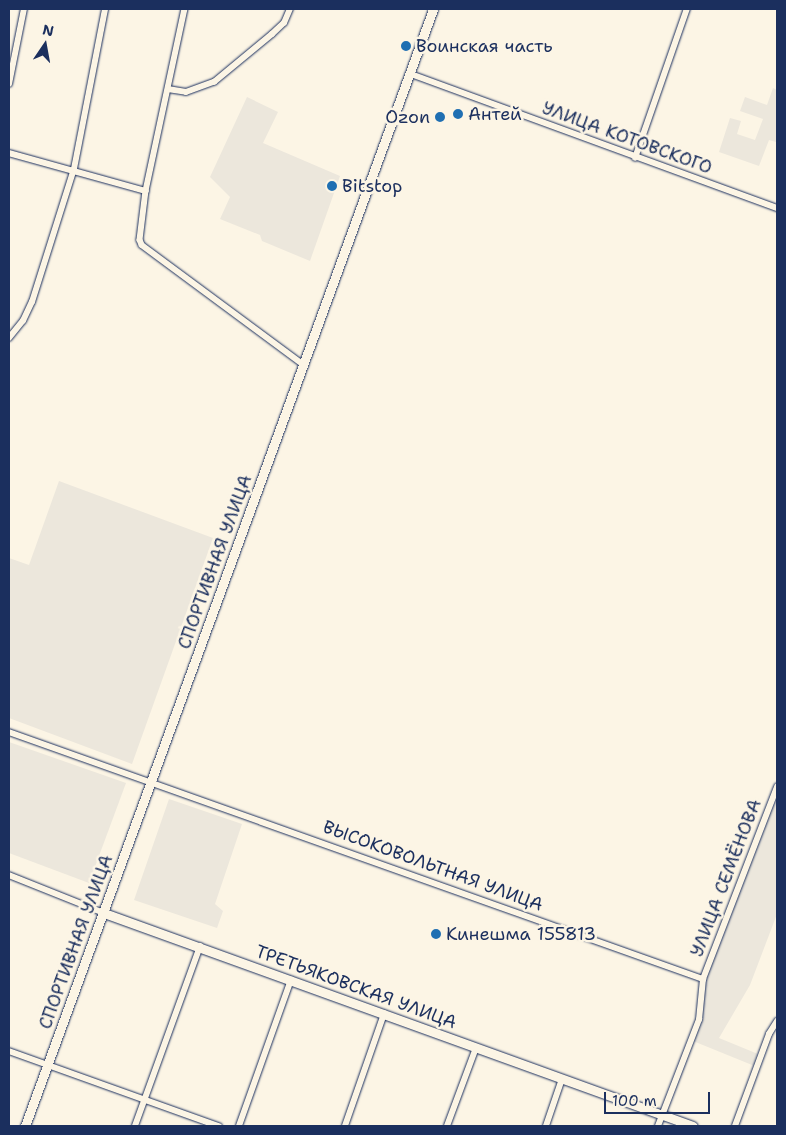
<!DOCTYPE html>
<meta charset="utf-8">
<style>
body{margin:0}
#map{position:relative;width:786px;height:1135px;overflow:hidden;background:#fcf5e5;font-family:"Shantell Sans",sans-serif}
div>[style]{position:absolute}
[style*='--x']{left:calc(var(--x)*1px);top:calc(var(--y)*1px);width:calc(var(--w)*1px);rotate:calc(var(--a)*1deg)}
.built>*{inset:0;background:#ece7dc}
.roads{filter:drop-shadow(0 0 1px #1b2f5e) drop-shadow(0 0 1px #1b2f5e)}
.street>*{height:5.5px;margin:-2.75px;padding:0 2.75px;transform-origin:2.75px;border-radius:2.75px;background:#fcf5e5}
.secondary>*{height:9px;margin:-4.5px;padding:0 4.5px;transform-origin:4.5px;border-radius:4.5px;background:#fcf5e5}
.dots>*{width:14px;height:14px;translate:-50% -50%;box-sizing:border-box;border:2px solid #fcf5e5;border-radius:50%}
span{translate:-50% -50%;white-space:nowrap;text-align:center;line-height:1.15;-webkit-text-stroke:5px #fcf5e5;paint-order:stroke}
.poi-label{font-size:18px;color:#1b2f5e}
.left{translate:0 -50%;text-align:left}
.right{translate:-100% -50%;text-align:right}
.street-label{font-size:18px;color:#1b2f5e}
.frame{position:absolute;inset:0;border:10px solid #1b2f5e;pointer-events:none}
.north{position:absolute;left:20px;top:20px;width:50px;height:50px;-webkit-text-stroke:4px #fcf5e5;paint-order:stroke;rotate:12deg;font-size:14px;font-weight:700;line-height:20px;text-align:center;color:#1b2f5e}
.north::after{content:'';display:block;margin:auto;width:18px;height:22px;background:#1b2f5e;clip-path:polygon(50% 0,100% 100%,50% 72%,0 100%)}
.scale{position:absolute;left:604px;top:1092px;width:106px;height:22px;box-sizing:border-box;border:2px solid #1b2f5e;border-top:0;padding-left:6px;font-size:15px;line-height:18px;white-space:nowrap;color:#1b2f5e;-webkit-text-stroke:4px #fcf5e5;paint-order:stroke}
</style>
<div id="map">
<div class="built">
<i style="clip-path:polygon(773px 88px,777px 90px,777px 138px,776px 142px,769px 140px,759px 166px,719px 152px,730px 118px,741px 121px,737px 134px,755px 140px,763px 119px,740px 111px,745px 97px,767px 105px)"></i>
<i style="clip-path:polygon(247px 97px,278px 112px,263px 143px,340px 176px,310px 261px,262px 241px,260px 235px,220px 219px,230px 197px,210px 177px)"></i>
<i style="clip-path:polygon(59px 481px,213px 538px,132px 764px,9px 718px,9px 558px,29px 565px)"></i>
<i style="clip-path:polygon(9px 742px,126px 783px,89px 883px,9px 853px)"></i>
<i style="clip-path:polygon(777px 796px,777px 914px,750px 985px,719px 1038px,758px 1054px,757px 1067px,693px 1041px,706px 980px)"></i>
<i style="clip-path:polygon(169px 799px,242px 824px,215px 904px,223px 911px,217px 928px,134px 900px)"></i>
</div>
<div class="roads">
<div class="street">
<i style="--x:185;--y:9;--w:186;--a:102.1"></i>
<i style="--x:146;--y:191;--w:49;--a:97"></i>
<i style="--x:140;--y:240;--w:5;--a:68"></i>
<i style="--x:142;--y:245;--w:202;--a:36.5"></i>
<i style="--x:411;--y:74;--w:390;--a:20.1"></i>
<i style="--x:9;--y:84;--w:76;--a:-78.7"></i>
<i style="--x:168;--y:89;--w:18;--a:9"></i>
<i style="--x:186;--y:92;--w:30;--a:-20"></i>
<i style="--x:214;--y:82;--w:75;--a:-39.6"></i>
<i style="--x:272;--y:34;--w:16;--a:-43"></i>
<i style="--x:284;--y:23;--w:15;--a:-67"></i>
<i style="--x:9;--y:153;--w:142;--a:15.5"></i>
<i style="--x:635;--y:158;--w:158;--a:-70.8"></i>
<i style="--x:9;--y:338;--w:22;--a:-51"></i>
<i style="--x:23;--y:321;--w:21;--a:-65"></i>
<i style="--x:32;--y:302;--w:139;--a:-72.5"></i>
<i style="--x:74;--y:169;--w:163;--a:-79"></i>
<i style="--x:9;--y:732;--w:737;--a:19.59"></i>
<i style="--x:9;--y:875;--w:102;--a:21.8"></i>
<i style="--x:9;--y:1051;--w:223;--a:19.7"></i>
<i style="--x:135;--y:1126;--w:191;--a:-70.1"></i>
<i style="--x:239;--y:1126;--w:155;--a:-70.4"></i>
<i style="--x:345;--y:1126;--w:119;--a:-70.8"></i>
<i style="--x:447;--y:1126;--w:83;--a:-69.6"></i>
<i style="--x:546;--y:1126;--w:50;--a:-71.2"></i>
<i style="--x:658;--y:1126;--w:114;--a:-68.9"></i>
<i style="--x:699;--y:1020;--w:41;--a:-84.4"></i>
<i style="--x:703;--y:979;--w:206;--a:-68.9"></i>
<i style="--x:735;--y:1126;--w:98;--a:-69.7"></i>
<i style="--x:769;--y:1034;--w:15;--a:-58"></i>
</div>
<div class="secondary">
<i style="--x:104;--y:913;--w:626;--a:19.88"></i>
<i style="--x:25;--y:1126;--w:1189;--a:-69.93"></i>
</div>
</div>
<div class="dots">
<i style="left:406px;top:46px;background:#1f6fb2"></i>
<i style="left:458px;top:114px;background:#1f6fb2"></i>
<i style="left:440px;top:117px;background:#1f6fb2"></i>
<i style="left:332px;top:186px;background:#1f6fb2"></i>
<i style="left:436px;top:934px;background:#1f6fb2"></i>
</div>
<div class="poi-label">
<span class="left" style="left:416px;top:46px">Воинская часть</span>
<span class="left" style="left:468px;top:114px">Антей</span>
<span class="right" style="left:430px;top:117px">Ozon</span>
<span class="left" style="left:342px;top:186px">Bitstop</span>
<span class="left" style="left:446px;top:934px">Кинешма 155813</span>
</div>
<div class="street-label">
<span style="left:627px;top:138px;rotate:20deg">УЛИЦА КОТОВСКОГО</span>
<span style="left:215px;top:562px;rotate:-70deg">СПОРТИВНАЯ УЛИЦА</span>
<span style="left:433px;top:866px;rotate:20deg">ВЫСОКОВОЛЬТНАЯ УЛИЦА</span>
<span style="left:726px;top:878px;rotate:-69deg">УЛИЦА СЕМЁНОВА</span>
<span style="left:76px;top:942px;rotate:-70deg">СПОРТИВНАЯ УЛИЦА</span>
<span style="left:356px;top:987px;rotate:20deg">ТРЕТЬЯКОВСКАЯ УЛИЦА</span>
</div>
<div class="frame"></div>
<div class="north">N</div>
<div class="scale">100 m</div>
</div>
